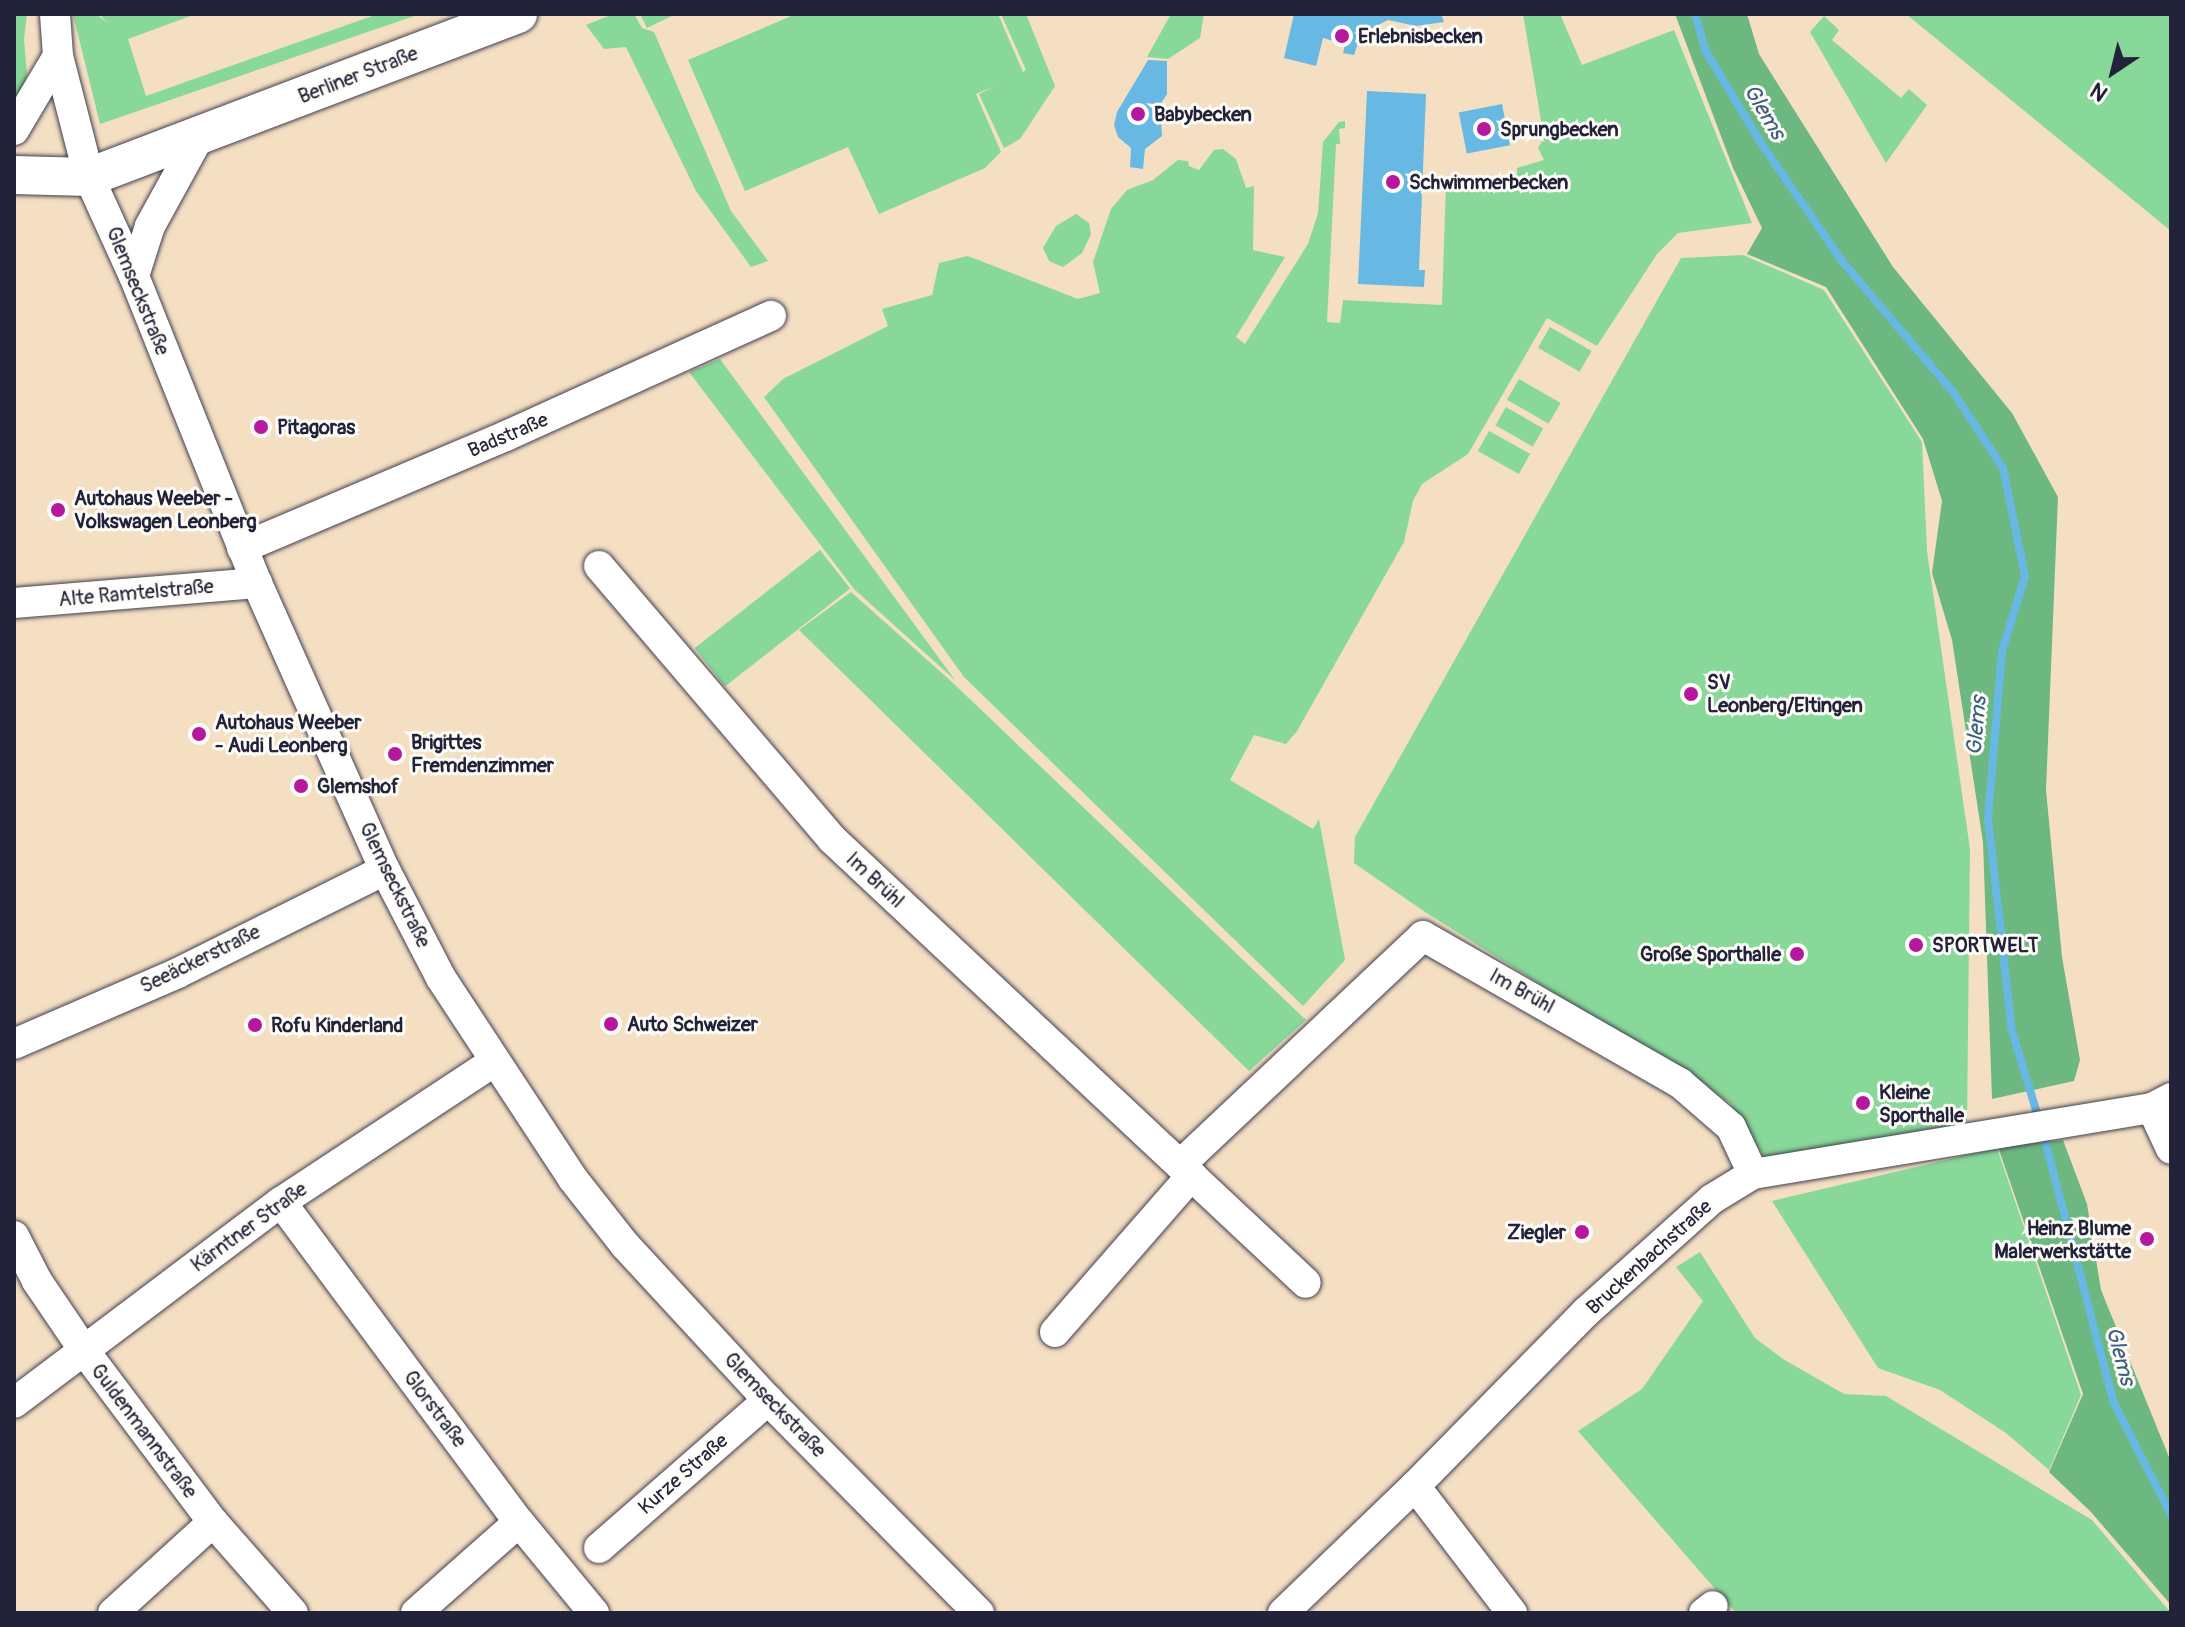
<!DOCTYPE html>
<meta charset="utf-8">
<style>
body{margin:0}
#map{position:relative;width:2185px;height:1627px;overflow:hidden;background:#f4dfc3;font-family:Pangolin,sans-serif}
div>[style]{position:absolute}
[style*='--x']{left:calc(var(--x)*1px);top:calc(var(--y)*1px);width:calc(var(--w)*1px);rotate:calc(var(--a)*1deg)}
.green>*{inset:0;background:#87d899;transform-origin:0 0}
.forest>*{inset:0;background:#6db881}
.water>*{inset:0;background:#67b8e2;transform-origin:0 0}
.stream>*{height:8px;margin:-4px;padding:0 4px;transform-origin:4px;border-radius:4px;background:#67b8e2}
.roads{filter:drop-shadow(0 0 2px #423e4f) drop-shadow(0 0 2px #423e4f)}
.minor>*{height:30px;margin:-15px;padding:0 15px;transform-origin:15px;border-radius:15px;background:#fff}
.major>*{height:38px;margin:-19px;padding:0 19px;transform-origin:19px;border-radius:19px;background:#fff}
.dots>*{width:22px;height:22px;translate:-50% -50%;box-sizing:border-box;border:4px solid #fdfcf7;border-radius:50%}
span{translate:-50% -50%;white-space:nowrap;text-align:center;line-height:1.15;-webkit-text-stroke:6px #fdfcf7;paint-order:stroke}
.poi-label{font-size:20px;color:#22223b;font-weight:700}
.left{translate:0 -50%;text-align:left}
.right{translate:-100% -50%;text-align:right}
.street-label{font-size:20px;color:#22223b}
.water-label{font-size:22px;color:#3e5e7e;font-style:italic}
.frame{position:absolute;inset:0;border:16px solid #22223b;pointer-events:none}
.north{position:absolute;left:2073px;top:32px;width:80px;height:80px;-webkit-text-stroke:6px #fdfcf7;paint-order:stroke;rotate:215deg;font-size:22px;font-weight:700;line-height:32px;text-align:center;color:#22223b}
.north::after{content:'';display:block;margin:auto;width:28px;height:36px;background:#22223b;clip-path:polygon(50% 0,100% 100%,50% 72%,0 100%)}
</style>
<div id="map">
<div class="green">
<i style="clip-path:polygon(14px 14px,27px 14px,24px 39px,27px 75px,14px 108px)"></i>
<i style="clip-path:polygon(73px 14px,96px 14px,109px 24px,99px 14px,196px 14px,128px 39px,146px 96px,378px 14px,420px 14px,100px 124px)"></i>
<i style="clip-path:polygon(613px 14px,634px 14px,642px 28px,654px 32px,731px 211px,768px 261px,751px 267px,696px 191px,626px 47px,604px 49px,586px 25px)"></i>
<i style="clip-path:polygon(640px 14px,676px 14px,647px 28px)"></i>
<i style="clip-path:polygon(796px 14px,998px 14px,1023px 72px,1026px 70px,1001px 14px,1026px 14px,1055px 86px,1020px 139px,1004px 148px,979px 94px,995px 86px,976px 94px,1001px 152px,985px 168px,879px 214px,848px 147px,745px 191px,688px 60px)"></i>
<i style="clip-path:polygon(1171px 14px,1204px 14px,1200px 38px,1168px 59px,1147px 57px)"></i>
<i style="clip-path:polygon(1523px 14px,1560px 14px,1582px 65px,1674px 30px,1752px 223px,1678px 233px,1657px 254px,1597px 346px,1547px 318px,1468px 454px,1422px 484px,1413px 501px,1404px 542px,1297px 731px,1286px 744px,1254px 735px,1230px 780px,1313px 829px,1319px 819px,1345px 960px,1303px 1006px,964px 677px,764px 397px,783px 379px,888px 326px,882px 309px,932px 295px,939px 263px,968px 256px,1078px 299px,1100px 293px,1093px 262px,1111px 209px,1127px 190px,1153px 180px,1178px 160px,1188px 161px,1189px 166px,1199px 170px,1214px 150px,1223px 149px,1236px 159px,1246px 188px,1254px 186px,1253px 250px,1285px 257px,1236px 337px,1245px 344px,1308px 244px,1318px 213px,1323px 142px,1339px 122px,1345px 121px,1345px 128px,1339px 129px,1340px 144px,1336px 144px,1327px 322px,1340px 323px,1343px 300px,1442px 305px,1446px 181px,1466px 178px,1493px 182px,1517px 174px,1517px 168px,1544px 160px,1538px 148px,1544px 138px)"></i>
<i style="clip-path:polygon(1906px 14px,2171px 14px,2171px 231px)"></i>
<i style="clip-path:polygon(1824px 16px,1839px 30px,1832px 40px,1901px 98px,1909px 89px,1927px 105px,1886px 163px,1810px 32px)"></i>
<i style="clip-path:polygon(1076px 214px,1089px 223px,1091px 234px,1082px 253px,1063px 267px,1049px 261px,1043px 248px,1056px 226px)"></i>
<i style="clip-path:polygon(1743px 255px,1824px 290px,1922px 442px,1927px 551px,1970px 849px,1967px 1125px,1768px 1162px,1730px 1103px,1425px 912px,1354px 863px,1355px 837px,1681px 258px)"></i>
<i style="left:1550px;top:327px;width:48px;height:24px;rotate:30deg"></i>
<i style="clip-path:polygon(720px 359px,955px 680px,854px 589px,689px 372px)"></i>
<i style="left:1519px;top:379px;width:48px;height:24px;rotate:30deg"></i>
<i style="left:1506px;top:407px;width:43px;height:21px;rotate:30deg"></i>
<i style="left:1489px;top:431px;width:47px;height:23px;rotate:29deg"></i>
<i style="left:820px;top:550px;width:49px;height:159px;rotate:52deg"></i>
<i style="clip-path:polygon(851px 592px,953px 683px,1306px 1020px,1249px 1071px,799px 630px)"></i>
<i style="clip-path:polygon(1997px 1148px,2081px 1395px,2049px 1470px,2006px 1433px,1940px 1390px,1878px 1368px,1772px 1201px)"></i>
<i style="clip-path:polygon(1700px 1252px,1755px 1338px,1783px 1359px,1844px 1394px,1886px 1396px,2092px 1520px,2171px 1613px,1736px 1613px,1578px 1431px,1642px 1389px,1703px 1301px,1676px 1267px)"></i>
</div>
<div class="forest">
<i style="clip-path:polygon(1675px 14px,1747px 14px,1759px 54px,1893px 267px,2012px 413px,2058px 497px,2046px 790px,2062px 957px,2080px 1060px,2074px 1081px,1992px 1099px,1983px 842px,1952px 640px,1932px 573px,1942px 501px,1923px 439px,1826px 287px,1747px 254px,1762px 228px,1733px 168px)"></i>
<i style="clip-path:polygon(2063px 1140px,2087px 1204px,2101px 1290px,2171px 1462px,2171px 1605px,2091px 1512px,2049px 1472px,2083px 1394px,1998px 1147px)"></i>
</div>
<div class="water">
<i style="clip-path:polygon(1294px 14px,1441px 14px,1444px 22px,1416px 26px,1388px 20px,1361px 34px,1354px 55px,1343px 53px,1345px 44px,1323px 38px,1316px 66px,1284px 58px)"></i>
<i style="clip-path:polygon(1148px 60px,1167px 61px,1167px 94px,1160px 105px,1162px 136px,1145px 149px,1143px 169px,1130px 167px,1131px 148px,1118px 137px,1114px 125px,1117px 112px)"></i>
<i style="clip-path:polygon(1367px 91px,1426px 94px,1419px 270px,1425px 270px,1424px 287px,1358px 284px)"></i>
<i style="left:1502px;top:104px;width:42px;height:44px;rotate:79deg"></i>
</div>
<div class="stream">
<i style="--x:1695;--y:14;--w:37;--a:74"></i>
<i style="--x:1705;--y:50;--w:112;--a:58.9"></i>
<i style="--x:1763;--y:146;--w:140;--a:55.5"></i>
<i style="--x:1842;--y:261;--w:172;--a:49.7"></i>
<i style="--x:1953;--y:392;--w:91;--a:56.7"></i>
<i style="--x:2003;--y:468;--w:110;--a:78.5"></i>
<i style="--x:2025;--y:576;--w:78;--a:107"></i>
<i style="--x:2002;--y:651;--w:168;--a:94.8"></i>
<i style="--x:1988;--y:818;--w:214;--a:83.6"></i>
<i style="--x:2012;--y:1031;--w:93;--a:73.1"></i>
<i style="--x:2043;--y:1133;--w:279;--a:75.3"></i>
<i style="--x:2114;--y:1403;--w:126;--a:63"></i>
</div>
<div class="roads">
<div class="minor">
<i style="--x:55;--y:14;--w:42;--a:85.9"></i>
<i style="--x:58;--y:56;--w:125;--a:75.6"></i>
<i style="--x:89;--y:177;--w:109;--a:65.6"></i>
<i style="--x:134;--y:276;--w:331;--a:68.2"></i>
<i style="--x:257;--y:583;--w:314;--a:66"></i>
<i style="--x:385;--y:870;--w:122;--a:62.6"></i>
<i style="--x:441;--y:978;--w:240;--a:56.7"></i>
<i style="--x:573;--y:1179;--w:84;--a:51.8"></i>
<i style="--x:625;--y:1245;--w:211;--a:47.3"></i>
<i style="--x:768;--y:1400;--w:300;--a:45.3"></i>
<i style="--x:14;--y:130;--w:86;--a:-59.3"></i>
<i style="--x:134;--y:276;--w:52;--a:-72.3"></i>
<i style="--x:150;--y:226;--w:102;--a:-61.2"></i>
<i style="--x:242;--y:548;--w:287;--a:-23"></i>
<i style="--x:506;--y:436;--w:291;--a:-24.4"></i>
<i style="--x:599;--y:566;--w:359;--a:49.5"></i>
<i style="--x:832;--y:839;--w:649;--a:43.13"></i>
<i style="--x:14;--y:603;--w:244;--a:-4.7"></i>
<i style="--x:14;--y:1044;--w:179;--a:-23.4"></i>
<i style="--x:178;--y:973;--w:231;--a:-26.5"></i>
<i style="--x:2152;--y:1108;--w:45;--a:65.1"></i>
<i style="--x:1181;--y:1164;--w:332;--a:-43.3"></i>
<i style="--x:1423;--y:936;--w:296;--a:29.8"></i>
<i style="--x:1680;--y:1083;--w:67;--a:40.8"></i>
<i style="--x:1731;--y:1127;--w:52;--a:64.9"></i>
<i style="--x:281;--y:1202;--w:399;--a:53.4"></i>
<i style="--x:519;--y:1522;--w:118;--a:50.5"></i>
<i style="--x:14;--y:1236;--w:51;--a:62.9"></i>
<i style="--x:37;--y:1281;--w:82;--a:55.9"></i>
<i style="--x:83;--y:1349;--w:216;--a:53.1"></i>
<i style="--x:213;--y:1522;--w:121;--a:48.7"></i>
<i style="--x:1055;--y:1332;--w:208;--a:-48.9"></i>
<i style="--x:14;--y:1403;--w:334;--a:-37"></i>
<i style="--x:281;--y:1202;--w:254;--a:-33.4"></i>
<i style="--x:1415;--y:1486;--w:160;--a:52.6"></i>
<i style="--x:599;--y:1548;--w:225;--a:-41.2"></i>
<i style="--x:113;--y:1613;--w:135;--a:-42.3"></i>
<i style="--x:416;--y:1613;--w:137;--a:-41.5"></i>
<i style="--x:1283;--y:1613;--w:183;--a:-43.9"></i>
<i style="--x:1415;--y:1486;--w:244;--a:-45.5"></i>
<i style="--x:1586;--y:1312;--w:169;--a:-41.9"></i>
<i style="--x:1712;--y:1199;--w:48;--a:-31.4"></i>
<i style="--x:1753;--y:1174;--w:404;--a:-9.4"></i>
<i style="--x:2152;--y:1108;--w:21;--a:-28"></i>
<i style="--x:1704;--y:1613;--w:11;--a:-38"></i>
</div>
<div class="major">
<i style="--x:14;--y:175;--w:75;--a:1.5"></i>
<i style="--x:89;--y:177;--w:459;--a:-20.8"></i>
</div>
</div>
<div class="dots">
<i style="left:1342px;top:36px;background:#b5179e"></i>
<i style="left:1138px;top:114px;background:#b5179e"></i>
<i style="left:1484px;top:129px;background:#b5179e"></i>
<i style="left:1393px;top:182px;background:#b5179e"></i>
<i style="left:261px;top:427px;background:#b5179e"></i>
<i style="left:58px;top:510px;background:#b5179e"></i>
<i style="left:1691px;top:694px;background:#b5179e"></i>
<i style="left:199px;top:734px;background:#b5179e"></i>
<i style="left:395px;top:754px;background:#b5179e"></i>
<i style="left:301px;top:786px;background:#b5179e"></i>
<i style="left:1916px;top:945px;background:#b5179e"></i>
<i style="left:1797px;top:954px;background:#b5179e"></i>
<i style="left:611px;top:1024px;background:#b5179e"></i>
<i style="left:255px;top:1025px;background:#b5179e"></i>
<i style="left:1863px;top:1103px;background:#b5179e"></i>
<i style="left:1582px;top:1232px;background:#b5179e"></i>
<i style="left:2147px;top:1239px;background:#b5179e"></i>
</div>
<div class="poi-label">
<span class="left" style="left:1358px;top:36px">Erlebnisbecken</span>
<span class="left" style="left:1154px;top:114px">Babybecken</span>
<span class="left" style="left:1500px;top:129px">Sprungbecken</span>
<span class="left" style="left:1409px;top:182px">Schwimmerbecken</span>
<span class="left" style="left:277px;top:427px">Pitagoras</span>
<span class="left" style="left:74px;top:510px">Autohaus Weeber -<br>Volkswagen Leonberg</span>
<span class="left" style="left:1707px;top:694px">SV<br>Leonberg/Eltingen</span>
<span class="left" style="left:215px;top:734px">Autohaus Weeber<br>- Audi Leonberg</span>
<span class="left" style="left:411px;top:754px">Brigittes<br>Fremdenzimmer</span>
<span class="left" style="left:317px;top:786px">Glemshof</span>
<span class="left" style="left:1932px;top:945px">SPORTWELT</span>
<span class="right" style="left:1781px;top:954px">Große Sporthalle</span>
<span class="left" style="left:627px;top:1024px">Auto Schweizer</span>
<span class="left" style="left:271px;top:1025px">Rofu Kinderland</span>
<span class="left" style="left:1879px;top:1104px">Kleine<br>Sporthalle</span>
<span class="right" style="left:2131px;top:1240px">Heinz Blume<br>Malerwerkstätte</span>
<span class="right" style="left:1566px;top:1232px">Ziegler</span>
</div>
<div class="street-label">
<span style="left:358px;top:75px;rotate:-21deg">Berliner Straße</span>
<span style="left:138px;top:291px;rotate:68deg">Glemseckstraße</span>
<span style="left:508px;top:435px;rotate:-23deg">Badstraße</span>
<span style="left:136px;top:593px;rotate:-5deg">Alte Ramtelstraße</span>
<span style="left:875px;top:880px;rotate:43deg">Im Brühl</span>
<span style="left:395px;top:885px;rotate:64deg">Glemseckstraße</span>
<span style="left:200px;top:959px;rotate:-26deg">Seeäckerstraße</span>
<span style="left:1522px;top:991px;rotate:29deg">Im Brühl</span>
<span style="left:249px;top:1227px;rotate:-36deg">Kärntner Straße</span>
<span style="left:1649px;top:1257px;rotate:-42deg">Bruckenbachstraße</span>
<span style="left:775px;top:1405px;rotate:46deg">Glemseckstraße</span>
<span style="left:435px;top:1409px;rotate:53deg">Glorstraße</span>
<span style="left:144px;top:1431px;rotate:53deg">Guldenmannstraße</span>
<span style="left:683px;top:1474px;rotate:-41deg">Kurze Straße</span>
</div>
<div class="water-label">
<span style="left:1764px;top:112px;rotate:59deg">Glems</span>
<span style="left:1977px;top:726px;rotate:-85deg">Glems</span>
<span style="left:2120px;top:1356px;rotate:75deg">Glems</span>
</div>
<div class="frame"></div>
<div class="north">N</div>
</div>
